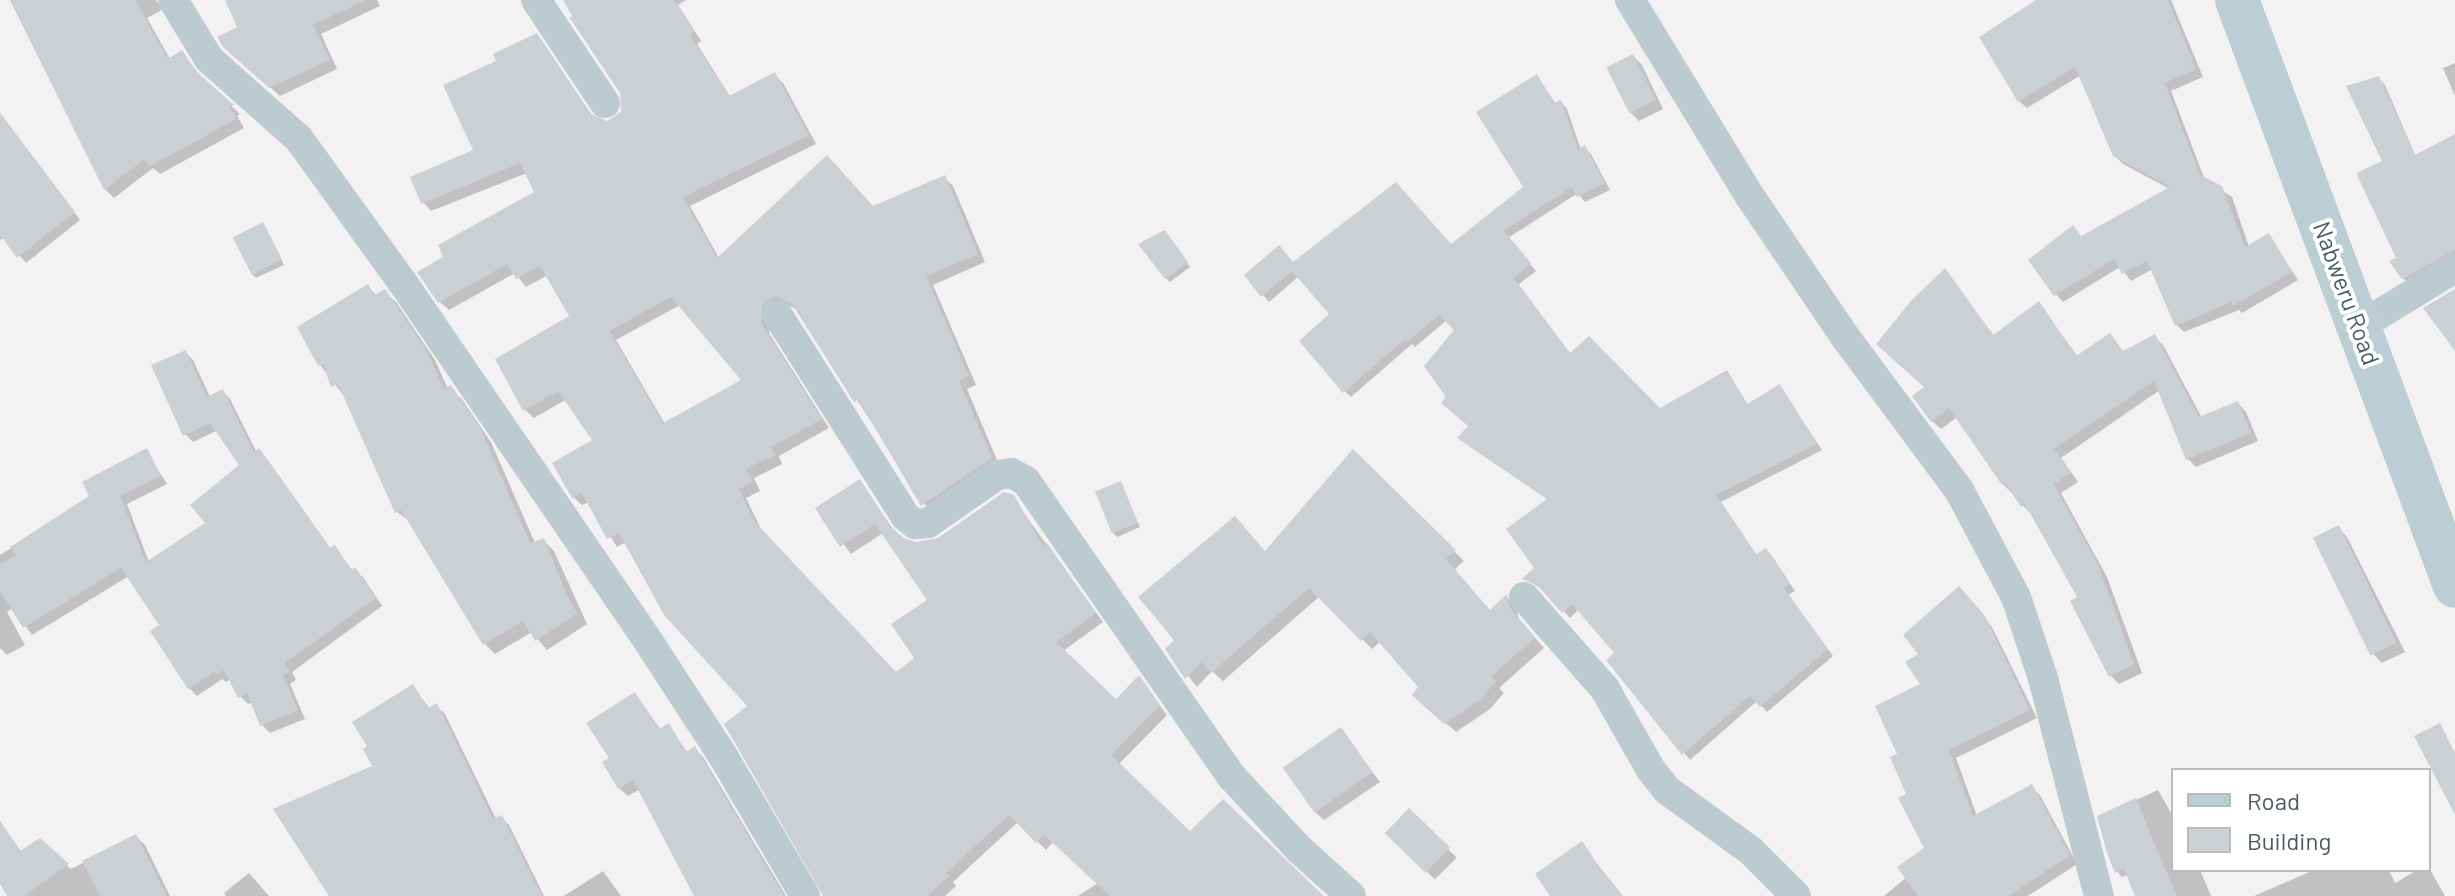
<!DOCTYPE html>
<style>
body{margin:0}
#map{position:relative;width:2455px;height:896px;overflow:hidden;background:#f4f1f2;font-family:Barlow,sans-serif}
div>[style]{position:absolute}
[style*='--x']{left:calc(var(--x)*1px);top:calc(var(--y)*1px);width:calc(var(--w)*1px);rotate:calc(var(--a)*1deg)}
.shadow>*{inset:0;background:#0003;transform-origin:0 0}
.building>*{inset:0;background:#cbd0d4;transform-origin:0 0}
.street>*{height:30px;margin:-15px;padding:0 15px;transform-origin:15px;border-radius:15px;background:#bbcbcf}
.secondary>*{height:44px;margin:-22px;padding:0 22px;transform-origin:22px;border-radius:22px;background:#bbced4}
span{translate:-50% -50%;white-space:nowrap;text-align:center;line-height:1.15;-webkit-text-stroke:8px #fff;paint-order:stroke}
.street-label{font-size:24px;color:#475b61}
.legend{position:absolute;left:2171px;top:768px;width:260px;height:104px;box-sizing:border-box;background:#fff;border:2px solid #b5bdc0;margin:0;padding:10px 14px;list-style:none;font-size:24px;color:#475b61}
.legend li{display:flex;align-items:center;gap:16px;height:40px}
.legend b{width:40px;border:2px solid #b5bdc0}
</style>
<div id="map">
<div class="shadow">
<i style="clip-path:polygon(10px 0,156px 0,162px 10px,147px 18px,170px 59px,182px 53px,204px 81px,240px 114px,237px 116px,244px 128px,160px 174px,153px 168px,114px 198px,105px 189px)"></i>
<i style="clip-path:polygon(227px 0,377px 0,380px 6px,321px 34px,337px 69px,280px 96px,234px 56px,240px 28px)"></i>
<i style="clip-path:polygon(evenodd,565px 0,686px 0,678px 5px,701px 41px,697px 44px,731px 98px,775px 75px,783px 83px,816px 144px,690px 206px,719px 258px,873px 208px,945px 178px,953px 186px,985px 262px,933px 285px,976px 385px,967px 389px,1000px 467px,931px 513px,798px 310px,785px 304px,769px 314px,769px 333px,829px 428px,779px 456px,782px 464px,754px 478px,760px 491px,746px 498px,763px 533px,896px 675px,916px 658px,930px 601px,883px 533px,851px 554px,818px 509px,860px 481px,897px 535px,916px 544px,939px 540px,1012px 497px,1103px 622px,1063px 651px,1116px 702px,1139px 678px,1167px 715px,1118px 765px,1190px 834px,1321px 896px,1078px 896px,1098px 883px,1053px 842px,1046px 850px,1018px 822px,953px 882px,956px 886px,945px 896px,833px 896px,750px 707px,626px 542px,617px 547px,589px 502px,582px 505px,573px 497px,595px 440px,567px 399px,534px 418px,525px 410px,571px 317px,548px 275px,526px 287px,515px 273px,449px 310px,440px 302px,446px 258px,536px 193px,527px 173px,431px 211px,423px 202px,476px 152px,499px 62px,536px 36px,594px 118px,605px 123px,623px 111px,622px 93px,565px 0,680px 305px,745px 381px,665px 424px,616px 340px,680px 305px)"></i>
<i style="clip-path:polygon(2040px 0,2171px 0,2203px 77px,2171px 91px,2205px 180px,2232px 197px,2249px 247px,2269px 235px,2298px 280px,2242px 313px,2239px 310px,2184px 332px,2177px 325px,2153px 269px,2131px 281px,2120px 267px,2063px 302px,2056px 294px,2082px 238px,2170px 189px,2123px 164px,2114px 155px,2081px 75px,2027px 108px,2019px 101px)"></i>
<i style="clip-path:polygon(1633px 56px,1642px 65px,1663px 109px,1639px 121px,1630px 112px)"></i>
<i style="clip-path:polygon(2455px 63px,2455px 96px,2443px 68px)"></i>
<i style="clip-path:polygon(1537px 77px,1556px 104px,1561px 102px,1567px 109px,1581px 150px,1585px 148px,1591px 154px,1610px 190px,1585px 202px,1578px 193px,1508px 238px,1536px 271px,1518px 285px,1571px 355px,1660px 410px,1727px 372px,1748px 405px,1780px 387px,1822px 450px,1721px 502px,1757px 556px,1765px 550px,1772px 556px,1795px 591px,1788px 595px,1833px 656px,1767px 712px,1757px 701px,1690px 760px,1609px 660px,1617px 653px,1579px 609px,1570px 618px,1544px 590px,1525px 579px,1537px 568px,1549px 500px,1466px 444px,1471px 426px,1449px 397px,1457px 330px,1447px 320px,1415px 347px,1412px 344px,1351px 397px,1345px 391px,1332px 314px,1299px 276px,1269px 302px,1263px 295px,1293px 264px,1451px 246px,1525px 187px)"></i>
<i style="clip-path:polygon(2379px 79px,2385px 85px,2416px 157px,2455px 173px,2455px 259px,2410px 285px,2403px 278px,2399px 259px,2384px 162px)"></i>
<i style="clip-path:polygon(0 113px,80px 220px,26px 263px,4px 237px,0 240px)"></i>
<i style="clip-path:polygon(263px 224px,284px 265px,256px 278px,252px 274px)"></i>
<i style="clip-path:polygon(1169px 236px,1190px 267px,1170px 282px,1166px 278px)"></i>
<i style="clip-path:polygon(1945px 271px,1995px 337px,2039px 304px,2078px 357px,2110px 336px,2124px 353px,2154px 337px,2163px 345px,2202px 418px,2238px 403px,2246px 412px,2258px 441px,2196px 467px,2188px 459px,2160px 390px,2061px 458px,2078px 482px,2061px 493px,2107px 577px,2142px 673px,2119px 684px,2111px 676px,2072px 602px,2080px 598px,2031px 514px,2003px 484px,1957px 417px,1941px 429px,1932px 421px,1927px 388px)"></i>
<i style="clip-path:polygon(368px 286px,377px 296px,385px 292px,396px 302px,435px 360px,448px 389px,461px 398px,491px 442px,535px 543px,543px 540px,554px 551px,587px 624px,547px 650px,532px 632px,495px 654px,485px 644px,410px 521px,397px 512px,344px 396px,320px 365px)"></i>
<i style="clip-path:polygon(185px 352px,193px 360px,210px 397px,222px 391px,230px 399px,257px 453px,267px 459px,331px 549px,334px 547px,353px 571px,363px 577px,382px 606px,292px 672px,296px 680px,290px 684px,305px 719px,270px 733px,262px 725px,253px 702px,248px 704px,240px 696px,231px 679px,226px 682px,222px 679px,197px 696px,189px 688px,162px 625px,129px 576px,32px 635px,13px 608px,7px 612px,25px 645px,7px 655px,0 648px,0 555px,92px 497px,146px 451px,167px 484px,127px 504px,149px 562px,208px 523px,241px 466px,218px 430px,193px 442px,185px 434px)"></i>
<i style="clip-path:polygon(1353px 452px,1464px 561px,1454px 570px,1490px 612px,1507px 597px,1516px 606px,1519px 620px,1544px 648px,1499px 688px,1504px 693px,1490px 709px,1456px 732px,1424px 704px,1421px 687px,1381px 641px,1372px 649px,1320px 596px,1223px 681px,1212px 671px,1197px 687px,1167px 649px,1266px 553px)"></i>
<i style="clip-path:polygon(1120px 483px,1140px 527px,1117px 537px,1113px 532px)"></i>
<i style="clip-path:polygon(2338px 527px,2347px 537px,2405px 652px,2382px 663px,2373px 654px)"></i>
<i style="clip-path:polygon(1967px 597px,1992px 627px,2037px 718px,1956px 758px,1977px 816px,2031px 787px,2040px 795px,2077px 864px,2028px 896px,1884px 896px,1907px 877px,1927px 849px,1900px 755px,1923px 685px,1921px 655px)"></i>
<i style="clip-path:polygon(413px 687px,430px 709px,436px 706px,445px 714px,496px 819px,501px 817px,509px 825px,544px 896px,331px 896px,375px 767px)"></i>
<i style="clip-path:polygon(635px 694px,661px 730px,668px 726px,688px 753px,694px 748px,703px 757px,786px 896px,696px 896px,640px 789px,628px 796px,619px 788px,611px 759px)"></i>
<i style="clip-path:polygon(1341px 730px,1380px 782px,1324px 820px,1314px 811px)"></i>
<i style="clip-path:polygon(2158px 790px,2173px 816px,2173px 870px,2200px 870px,2211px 896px,2138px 896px,2128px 875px,2122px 877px,2117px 871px,2099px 817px)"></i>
<i style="left:1410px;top:811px;width:66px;height:31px;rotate:45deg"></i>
<i style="clip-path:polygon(0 821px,22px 853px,39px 841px,71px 869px,136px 836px,145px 845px,170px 896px,10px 896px,0 881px)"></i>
<i style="clip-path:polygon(2429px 868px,2445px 896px,2254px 896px,2314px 870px,2389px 870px,2395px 883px,2417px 870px)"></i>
<i style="clip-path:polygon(603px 871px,621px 896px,564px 896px)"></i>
<i style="clip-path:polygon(249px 873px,269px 896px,226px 896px,224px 893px)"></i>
</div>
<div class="building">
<i style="clip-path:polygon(10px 0,135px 0,168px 59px,182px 50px,197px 72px,234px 105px,230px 107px,236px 119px,149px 167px,145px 159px,104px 190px)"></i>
<i style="clip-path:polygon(225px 0,366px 0,313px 25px,330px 60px,269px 88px,223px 47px,217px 37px,237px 27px)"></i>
<i style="clip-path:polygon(evenodd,563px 0,674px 0,694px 32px,690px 35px,729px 96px,775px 72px,809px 135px,683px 197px,717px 258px,827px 155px,873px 206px,945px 175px,978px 254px,926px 276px,969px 376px,959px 381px,992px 458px,921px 506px,858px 399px,854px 402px,792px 304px,775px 296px,762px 305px,761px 323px,822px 419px,771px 447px,775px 455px,746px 469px,753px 482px,739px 489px,755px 522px,896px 672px,914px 658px,891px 624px,927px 600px,875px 524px,840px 547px,815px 508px,860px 479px,890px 526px,904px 538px,916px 542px,938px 538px,1004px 492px,1014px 495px,1043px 546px,1047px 543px,1096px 613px,1056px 642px,1116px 699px,1139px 675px,1160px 705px,1111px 755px,1190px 831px,1223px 799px,1324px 896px,1110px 896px,1044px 835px,1036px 843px,1009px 815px,946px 873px,949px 876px,927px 896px,823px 896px,724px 724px,747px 706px,664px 615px,619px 533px,607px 539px,582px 493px,572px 498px,552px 463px,592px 440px,558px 391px,523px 411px,495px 359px,569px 316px,540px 266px,516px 279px,507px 264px,438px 303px,417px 272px,443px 257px,438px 245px,534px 192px,520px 163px,421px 204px,410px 177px,473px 150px,443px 85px,496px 61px,493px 54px,537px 33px,591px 114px,607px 121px,621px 112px,620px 93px,570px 18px,572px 16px,563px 0,671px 297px,741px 380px,663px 423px,609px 331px,671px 297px)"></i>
<i style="clip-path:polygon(2036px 0,2168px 0,2196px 69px,2165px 83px,2200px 175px,2222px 186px,2245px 247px,2269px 233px,2292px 272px,2233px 306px,2231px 302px,2175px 326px,2147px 261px,2122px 274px,2114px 259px,2054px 296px,2028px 260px,2073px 225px,2081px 236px,2170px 187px,2113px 156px,2075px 67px,2018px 102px,1979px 37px)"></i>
<i style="left:1633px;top:54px;width:51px;height:30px;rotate:63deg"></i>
<i style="clip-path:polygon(1537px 74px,1554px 103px,1561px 100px,1578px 149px,1585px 145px,1605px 183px,1577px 197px,1572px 187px,1504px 231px,1531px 263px,1514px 278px,1570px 353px,1589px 336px,1660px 408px,1727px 370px,1747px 404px,1780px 384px,1817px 444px,1716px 495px,1756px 554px,1766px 548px,1790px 584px,1784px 588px,1828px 649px,1760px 707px,1750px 696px,1682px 755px,1606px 660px,1614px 653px,1572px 604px,1562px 613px,1537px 585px,1522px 579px,1534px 568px,1506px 529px,1547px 499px,1457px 438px,1468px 426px,1441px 403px,1446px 397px,1424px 366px,1454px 330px,1439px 315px,1407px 342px,1405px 339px,1343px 393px,1299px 341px,1329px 314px,1292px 271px,1261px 297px,1244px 275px,1279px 245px,1293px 262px,1396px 182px,1451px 244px,1523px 187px,1476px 112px)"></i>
<i style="clip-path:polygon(2379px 76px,2415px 155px,2455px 134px,2455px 250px,2402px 279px,2389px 261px,2396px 258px,2356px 173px,2382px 161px,2346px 86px)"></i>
<i style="clip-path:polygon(0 113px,75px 212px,17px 258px,0 235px)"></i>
<i style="left:263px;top:222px;width:42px;height:34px;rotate:63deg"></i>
<i style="clip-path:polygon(1165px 230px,1188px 262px,1165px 279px,1138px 244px)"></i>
<i style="clip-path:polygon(1945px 268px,1993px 335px,2039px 301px,2076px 356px,2110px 333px,2123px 351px,2155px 334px,2199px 417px,2238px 401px,2251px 433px,2186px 460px,2154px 381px,2054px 449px,2071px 473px,2054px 484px,2099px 567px,2134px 664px,2109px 677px,2070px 601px,2077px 597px,2025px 504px,2021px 507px,2005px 483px,2002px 485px,1949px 408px,1931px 422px,1912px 396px,1924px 387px,1876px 344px,1911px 301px)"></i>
<i style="clip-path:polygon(368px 284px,374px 295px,385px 289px,425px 348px,444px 389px,451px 385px,481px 429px,530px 543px,544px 538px,568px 597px,578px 613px,535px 641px,523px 621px,483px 645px,401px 510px,395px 513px,338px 384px,331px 387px,323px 364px,318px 366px,297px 327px)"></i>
<i style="clip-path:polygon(2455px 289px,2455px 351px,2423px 308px)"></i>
<i style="clip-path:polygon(186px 350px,207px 397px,223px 389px,254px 452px,259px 448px,330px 548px,335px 545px,351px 570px,355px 567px,376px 598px,285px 663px,290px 672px,283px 675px,298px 710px,260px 726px,247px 693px,238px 698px,224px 670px,216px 675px,214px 672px,188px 689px,150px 631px,159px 625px,121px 568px,23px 628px,0 591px,0 564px,16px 555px,10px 547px,89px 496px,82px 482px,147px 448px,161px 476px,120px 496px,146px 562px,205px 523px,190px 505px,239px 465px,210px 423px,183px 436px,151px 365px)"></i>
<i style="clip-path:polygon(1353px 449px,1456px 550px,1446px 559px,1490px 610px,1507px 594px,1510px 608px,1535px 637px,1491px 677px,1496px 681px,1480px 700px,1444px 724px,1412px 695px,1418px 687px,1370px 632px,1361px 641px,1309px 588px,1211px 673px,1202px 662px,1185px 679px,1165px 649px,1174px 640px,1138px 597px,1235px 516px,1265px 551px)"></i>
<i style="left:1121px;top:481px;width:45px;height:28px;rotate:68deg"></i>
<i style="left:2339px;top:525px;width:131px;height:29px;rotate:64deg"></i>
<i style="clip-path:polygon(1959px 586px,1985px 616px,2030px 710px,1949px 750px,1973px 816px,2032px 784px,2070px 855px,2008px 896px,1918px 896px,1897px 867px,1924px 848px,1898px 798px,1906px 794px,1890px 757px,1897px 754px,1875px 706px,1920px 684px,1905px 662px,1918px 654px,1903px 635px)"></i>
<i style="clip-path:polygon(413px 684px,428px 708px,437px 703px,493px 819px,502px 815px,542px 896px,329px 896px,273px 809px,372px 766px,363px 749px,367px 746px,352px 722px)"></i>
<i style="clip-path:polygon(635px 692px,659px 729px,669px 723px,686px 752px,695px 746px,784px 896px,694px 896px,633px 780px,618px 789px,602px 762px,609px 758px,586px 723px)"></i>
<i style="clip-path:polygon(2440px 723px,2455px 753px,2455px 815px,2414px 736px)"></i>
<i style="left:1341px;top:727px;width:55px;height:71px;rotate:55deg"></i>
<i style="clip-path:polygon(2136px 798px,2155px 845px,2177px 896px,2135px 896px,2124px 869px,2115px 873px,2107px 853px,2097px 816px)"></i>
<i style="left:1409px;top:808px;width:57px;height:35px;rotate:44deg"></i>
<i style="clip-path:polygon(0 822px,20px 851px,40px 838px,69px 864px,24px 896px,7px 896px,0 884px)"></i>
<i style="clip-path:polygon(136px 834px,167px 896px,100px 896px,82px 861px)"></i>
<i style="clip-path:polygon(1582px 841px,1596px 862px,1623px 896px,1550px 896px,1535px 874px)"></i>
</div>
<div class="street">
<i style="--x:173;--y:0;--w:69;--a:58.6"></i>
<i style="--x:209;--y:59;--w:120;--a:41.6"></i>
<i style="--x:299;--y:139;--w:178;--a:54.2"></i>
<i style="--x:403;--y:283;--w:437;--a:55.6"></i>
<i style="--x:650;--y:644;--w:134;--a:56.9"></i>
<i style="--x:723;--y:756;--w:162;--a:59.6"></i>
<i style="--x:536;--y:0;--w:124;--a:56.2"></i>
<i style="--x:1630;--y:0;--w:228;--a:58.6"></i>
<i style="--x:1749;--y:195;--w:173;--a:55.9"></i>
<i style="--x:1846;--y:338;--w:189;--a:53.4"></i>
<i style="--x:1959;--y:490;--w:121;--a:62"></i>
<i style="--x:2016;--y:597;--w:85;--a:71.6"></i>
<i style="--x:2043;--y:678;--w:225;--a:75.6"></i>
<i style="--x:777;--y:314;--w:239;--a:57.6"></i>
<i style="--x:905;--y:516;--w:13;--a:39"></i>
<i style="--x:915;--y:524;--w:13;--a:-4"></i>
<i style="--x:928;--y:523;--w:84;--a:-34.8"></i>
<i style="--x:997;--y:475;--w:14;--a:-8"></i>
<i style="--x:1011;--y:473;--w:17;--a:28"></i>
<i style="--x:1026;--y:481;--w:361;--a:55.2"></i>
<i style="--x:1232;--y:777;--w:98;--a:47.1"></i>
<i style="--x:1299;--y:849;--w:70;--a:42.1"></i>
<i style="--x:2360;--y:326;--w:111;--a:-31.4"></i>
<i style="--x:1524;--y:597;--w:123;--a:48.6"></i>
<i style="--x:1605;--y:689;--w:93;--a:60.4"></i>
<i style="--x:1651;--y:770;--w:26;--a:51"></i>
<i style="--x:1667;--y:790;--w:102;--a:35.9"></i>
<i style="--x:1750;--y:850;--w:65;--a:45"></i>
</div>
<div class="secondary">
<i style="--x:2237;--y:0;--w:625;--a:69.59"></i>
</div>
<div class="street-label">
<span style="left:2347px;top:293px;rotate:70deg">Nabweru Road</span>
</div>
<ul class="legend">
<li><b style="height:10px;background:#bbced4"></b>Road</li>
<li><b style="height:22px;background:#cbd0d4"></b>Building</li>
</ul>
</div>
